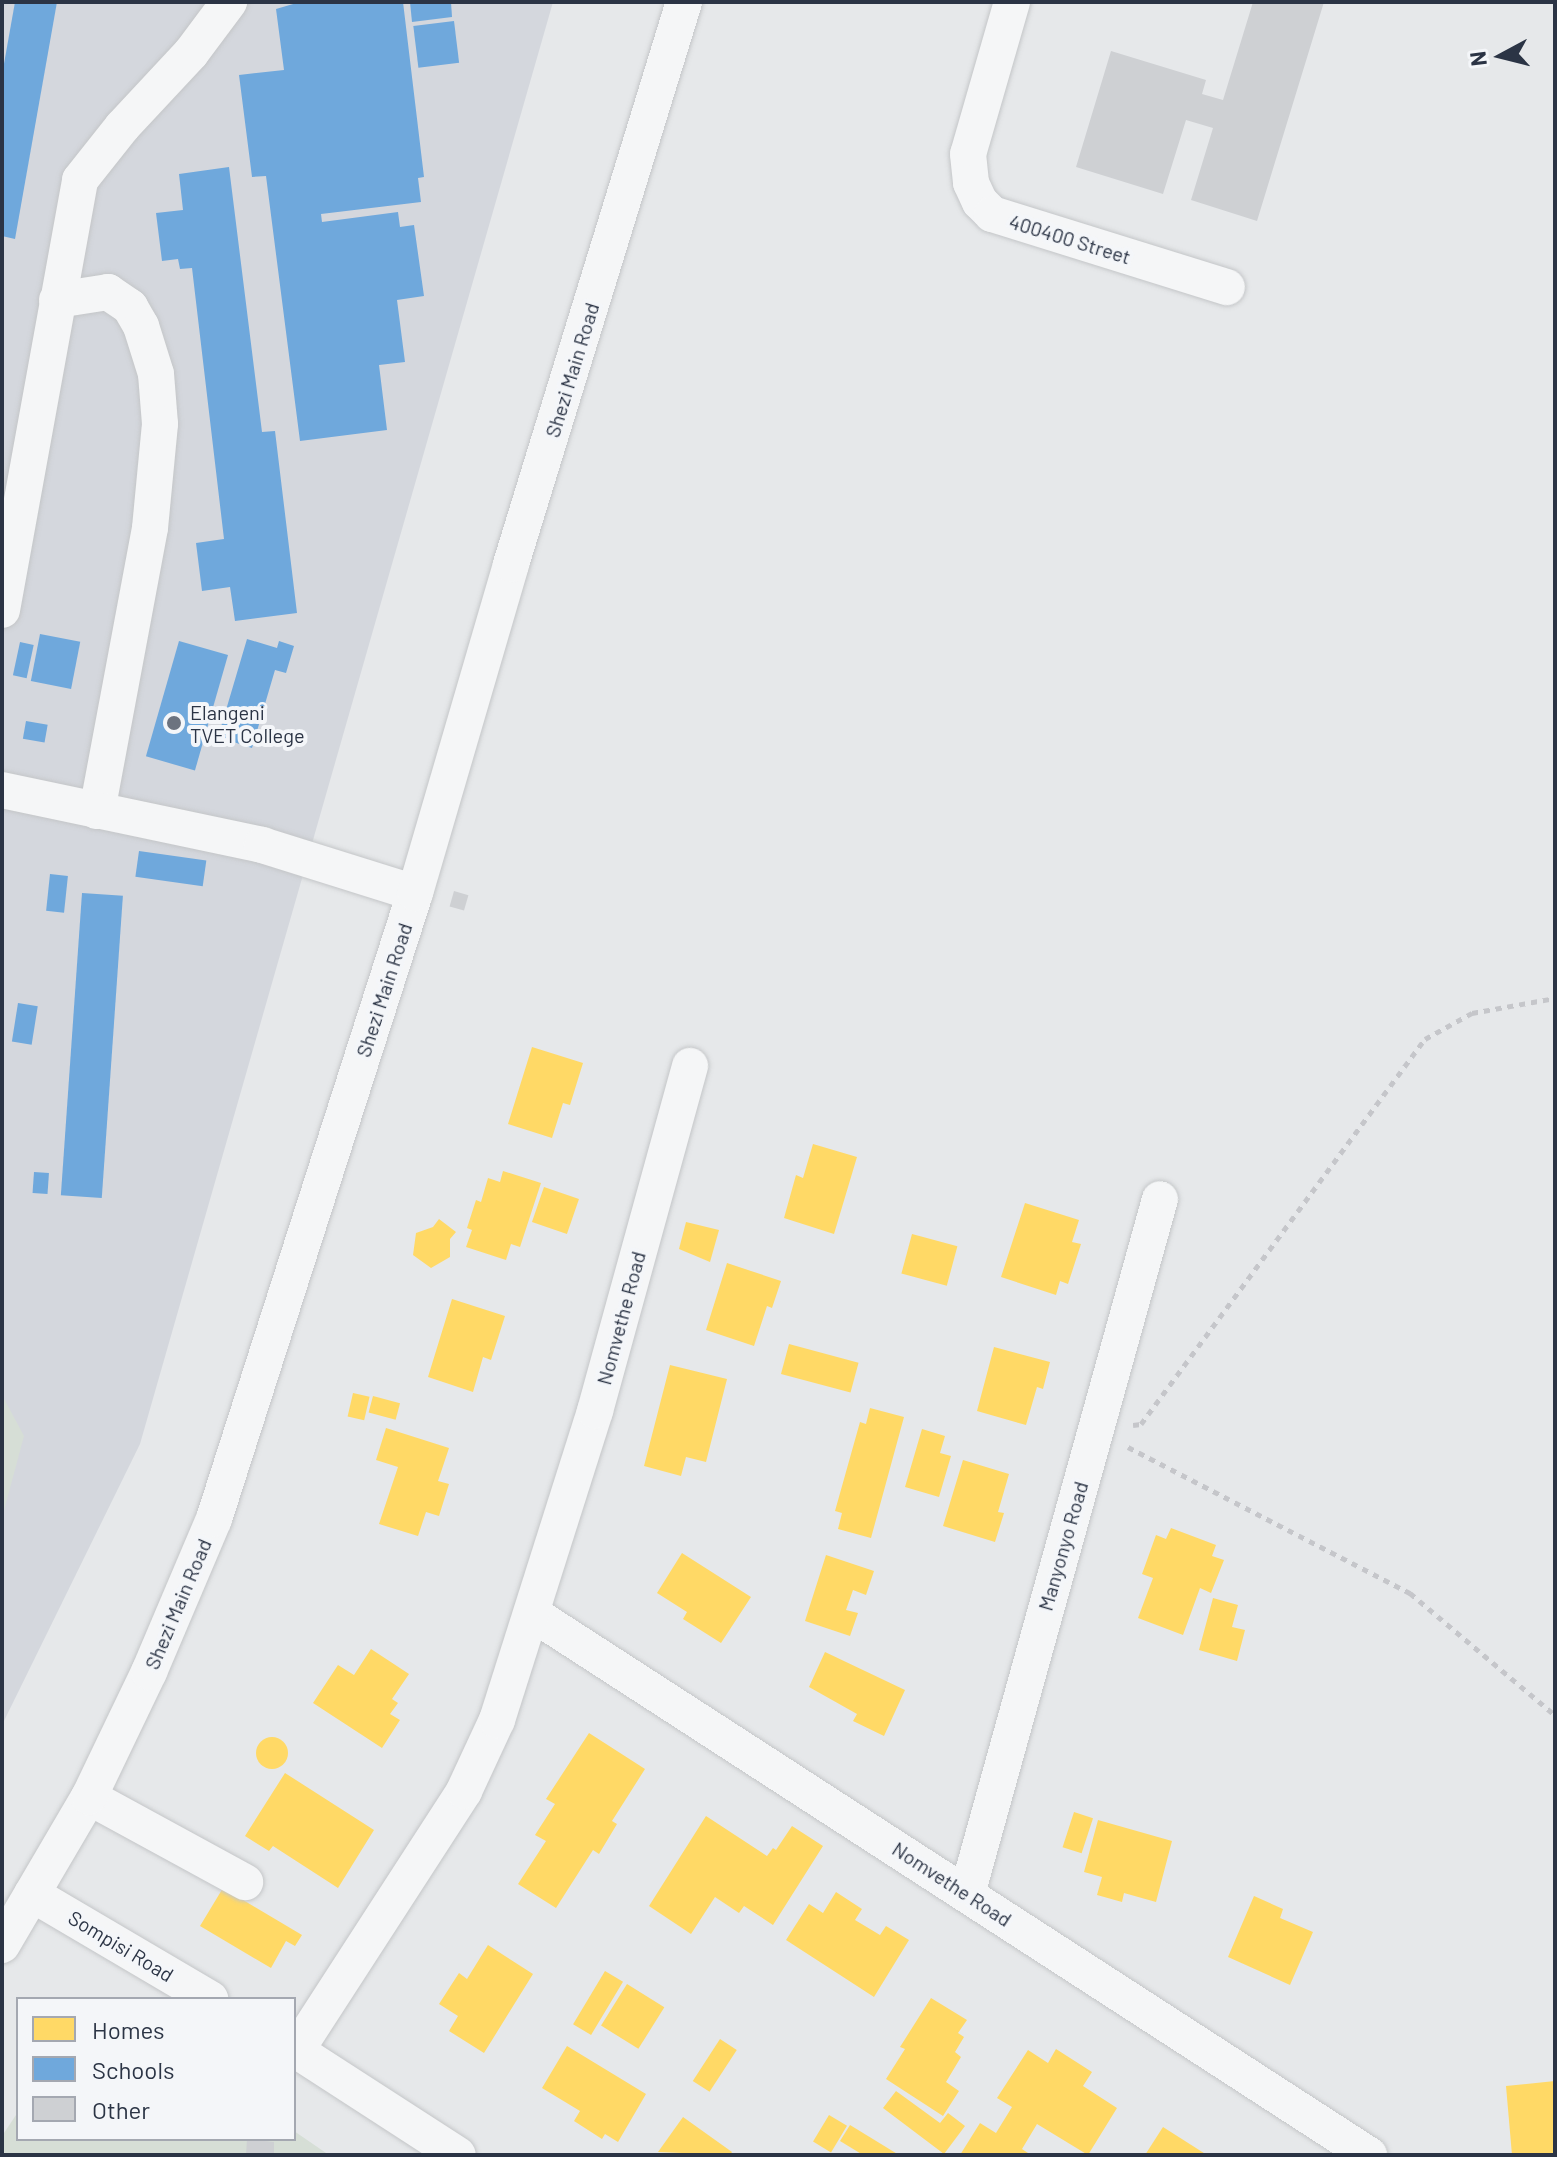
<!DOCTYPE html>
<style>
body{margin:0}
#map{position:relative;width:1557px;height:2157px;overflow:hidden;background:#e6e8ea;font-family:Barlow,sans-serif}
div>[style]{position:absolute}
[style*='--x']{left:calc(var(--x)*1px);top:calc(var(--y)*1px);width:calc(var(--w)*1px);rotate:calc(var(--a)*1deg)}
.built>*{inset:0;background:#d4d7dd}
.green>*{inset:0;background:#d6ded6}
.homes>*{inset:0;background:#ffd966;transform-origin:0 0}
.round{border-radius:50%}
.schools>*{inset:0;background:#6fa8dc;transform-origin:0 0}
.building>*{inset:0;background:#ced0d3;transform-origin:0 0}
.path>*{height:5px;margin-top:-2.5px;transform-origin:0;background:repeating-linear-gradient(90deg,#c5c6ca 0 6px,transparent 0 12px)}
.roads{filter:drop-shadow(0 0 2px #c4c6c8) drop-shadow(0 0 2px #c4c6c8)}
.minor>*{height:36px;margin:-18px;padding:0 18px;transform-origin:18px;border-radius:18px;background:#f5f6f7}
.dots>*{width:22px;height:22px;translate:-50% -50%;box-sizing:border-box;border:4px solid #f4f6f9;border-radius:50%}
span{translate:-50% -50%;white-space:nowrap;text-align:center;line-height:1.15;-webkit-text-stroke:8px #f4f6f9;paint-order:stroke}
.street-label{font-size:20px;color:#2b3445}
.poi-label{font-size:20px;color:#2b3445}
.left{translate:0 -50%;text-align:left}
.frame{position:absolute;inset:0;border:4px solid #2b3445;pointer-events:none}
.legend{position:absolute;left:16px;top:1997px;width:280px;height:144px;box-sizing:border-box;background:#f4f6f9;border:2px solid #a4a8b1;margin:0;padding:10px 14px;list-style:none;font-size:24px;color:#2b3445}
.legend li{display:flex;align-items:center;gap:16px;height:40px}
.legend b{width:40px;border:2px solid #a4a8b1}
.north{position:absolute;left:1461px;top:16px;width:80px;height:80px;-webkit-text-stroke:6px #f4f6f9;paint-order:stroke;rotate:263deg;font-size:22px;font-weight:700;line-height:32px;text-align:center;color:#2b3445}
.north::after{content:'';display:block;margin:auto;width:28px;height:36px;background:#2b3445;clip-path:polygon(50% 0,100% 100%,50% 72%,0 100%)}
</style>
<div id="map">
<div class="built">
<i style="clip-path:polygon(2px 2px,553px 2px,140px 1444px,2px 1725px)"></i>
</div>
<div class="green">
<i style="clip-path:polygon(2px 1395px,24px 1436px,2px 1518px)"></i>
<i style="clip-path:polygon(18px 2112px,18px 2139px,294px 2139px,294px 2131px,329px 2155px,2px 2155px,2px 2136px)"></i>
</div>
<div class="homes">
<i style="clip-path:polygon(532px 1047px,583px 1063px,570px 1105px,563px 1103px,552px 1138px,508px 1124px)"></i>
<i style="clip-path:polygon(813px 1144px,857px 1157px,834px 1234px,784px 1218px,796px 1175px,803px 1178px)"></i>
<i style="clip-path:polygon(503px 1171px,541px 1183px,520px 1247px,511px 1244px,506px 1260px,466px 1247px,472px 1230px,467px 1228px,476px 1200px,481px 1202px,488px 1178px,500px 1182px)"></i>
<i style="left:544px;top:1187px;width:37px;height:37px;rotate:19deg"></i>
<i style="clip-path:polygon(1025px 1203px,1079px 1220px,1072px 1242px,1081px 1244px,1068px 1284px,1060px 1281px,1056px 1295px,1001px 1277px)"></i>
<i style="clip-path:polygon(439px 1219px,456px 1232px,450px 1239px,450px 1257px,431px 1268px,413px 1255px,416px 1233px,433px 1227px)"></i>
<i style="clip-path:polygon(686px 1222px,719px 1230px,710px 1262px,679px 1249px)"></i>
<i style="left:912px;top:1234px;width:47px;height:41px;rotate:15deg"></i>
<i style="clip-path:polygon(727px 1263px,781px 1281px,772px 1308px,767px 1306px,754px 1346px,706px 1330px)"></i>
<i style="clip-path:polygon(452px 1299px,505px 1316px,491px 1360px,483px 1357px,473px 1392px,428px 1377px)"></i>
<i style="left:789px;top:1344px;width:72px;height:31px;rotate:15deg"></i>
<i style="clip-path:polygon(994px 1347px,1050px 1362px,1043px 1389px,1037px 1387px,1026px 1425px,977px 1411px)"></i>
<i style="clip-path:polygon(670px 1365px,727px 1379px,706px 1462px,686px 1457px,681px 1476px,644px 1466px)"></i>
<i style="left:353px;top:1393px;width:17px;height:24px;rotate:13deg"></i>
<i style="left:373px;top:1396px;width:28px;height:17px;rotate:15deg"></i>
<i style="clip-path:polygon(870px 1408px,904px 1417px,871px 1538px,838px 1529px,842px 1513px,835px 1511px,860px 1422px,866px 1424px)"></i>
<i style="clip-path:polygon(386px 1428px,449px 1448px,438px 1481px,449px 1484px,439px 1516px,426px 1512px,418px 1536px,379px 1524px,398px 1467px,376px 1460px)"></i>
<i style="clip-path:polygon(922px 1429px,945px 1436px,940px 1453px,951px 1456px,939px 1497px,905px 1487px)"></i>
<i style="clip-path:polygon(963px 1460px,1009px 1474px,998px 1512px,1004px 1513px,995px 1542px,943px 1526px)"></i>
<i style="clip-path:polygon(1171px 1528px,1216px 1545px,1212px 1556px,1224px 1560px,1211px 1593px,1200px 1588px,1183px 1635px,1138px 1618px,1153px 1578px,1142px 1574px,1156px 1535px,1166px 1539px)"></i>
<i style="clip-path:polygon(682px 1553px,751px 1597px,721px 1643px,683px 1619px,687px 1612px,657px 1593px)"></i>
<i style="clip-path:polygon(826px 1555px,874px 1571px,866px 1595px,853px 1590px,846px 1610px,858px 1613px,850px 1636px,805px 1621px)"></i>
<i style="clip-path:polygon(1213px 1598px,1238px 1605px,1232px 1627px,1245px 1630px,1237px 1661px,1199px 1650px)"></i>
<i style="clip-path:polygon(371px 1649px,409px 1674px,392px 1699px,398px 1703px,390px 1714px,400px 1720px,382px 1748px,313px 1703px,338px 1665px,354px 1675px)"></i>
<i style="clip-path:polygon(825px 1652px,905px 1690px,884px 1736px,853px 1721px,857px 1714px,809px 1687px)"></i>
<i style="clip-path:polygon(589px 1733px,645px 1769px,612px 1821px,617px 1824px,599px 1854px,593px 1850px,556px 1908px,518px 1884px,546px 1841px,535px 1835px,555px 1804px,546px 1799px)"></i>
<i class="round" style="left:256px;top:1737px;width:32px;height:32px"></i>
<i style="clip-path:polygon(285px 1773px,374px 1830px,338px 1888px,273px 1846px,269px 1851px,245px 1836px)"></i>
<i style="left:1074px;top:1812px;width:20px;height:37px;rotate:18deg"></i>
<i style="clip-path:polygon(706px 1816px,767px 1856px,773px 1848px,776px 1850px,792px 1826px,823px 1846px,773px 1925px,744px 1906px,739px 1913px,715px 1897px,691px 1934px,649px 1906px)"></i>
<i style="clip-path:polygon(1098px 1820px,1172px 1841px,1156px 1902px,1124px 1893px,1122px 1902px,1097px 1895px,1102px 1877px,1084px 1872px)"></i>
<i style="clip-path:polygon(223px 1888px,302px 1935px,295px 1946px,286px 1941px,271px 1968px,200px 1926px)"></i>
<i style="clip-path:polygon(836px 1892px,862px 1909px,855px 1920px,880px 1935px,886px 1926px,909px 1940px,874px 1997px,786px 1940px,809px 1904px,823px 1913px)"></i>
<i style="clip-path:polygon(1254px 1896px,1283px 1909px,1280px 1918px,1313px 1932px,1290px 1985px,1228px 1957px)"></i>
<i style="clip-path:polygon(488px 1945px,533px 1974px,484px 2053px,449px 2031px,458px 2016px,439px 2004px,459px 1973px,467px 1979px)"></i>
<i style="left:605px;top:1971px;width:21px;height:62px;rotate:31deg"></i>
<i style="left:627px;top:1984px;width:44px;height:49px;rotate:32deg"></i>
<i style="clip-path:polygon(931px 1998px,967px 2020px,958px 2033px,964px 2037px,955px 2052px,961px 2057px,946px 2082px,959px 2091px,943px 2116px,886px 2079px,905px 2049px,900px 2047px)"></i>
<i style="left:720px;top:2039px;width:20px;height:50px;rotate:33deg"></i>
<i style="clip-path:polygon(567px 2046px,646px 2094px,618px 2142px,605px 2134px,602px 2139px,574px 2121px,580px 2111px,542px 2088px)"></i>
<i style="clip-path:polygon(1056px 2049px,1092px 2072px,1083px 2086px,1117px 2108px,1088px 2155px,1037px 2124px,1022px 2149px,1031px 2155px,960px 2155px,980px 2123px,996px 2133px,1012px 2107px,997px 2098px,1028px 2050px,1048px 2063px)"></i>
<i style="clip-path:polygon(1555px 2081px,1555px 2155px,1512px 2155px,1506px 2086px)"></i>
<i style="clip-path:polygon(896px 2091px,940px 2123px,948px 2113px,965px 2126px,944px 2154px,883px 2108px)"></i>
<i style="left:829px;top:2115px;width:21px;height:31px;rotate:31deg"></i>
<i style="clip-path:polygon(683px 2117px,732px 2152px,730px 2155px,658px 2152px)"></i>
<i style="clip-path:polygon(850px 2125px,899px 2155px,863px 2155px,840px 2141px)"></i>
<i style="clip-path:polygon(1163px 2127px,1207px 2155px,1145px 2155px)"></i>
</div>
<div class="schools">
<i style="clip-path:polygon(15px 2px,57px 2px,15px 239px,2px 236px,2px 75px)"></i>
<i style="clip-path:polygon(300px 2px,403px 2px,424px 177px,418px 178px,421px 202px,321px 214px,322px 222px,398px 212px,400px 227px,414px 225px,424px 296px,397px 300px,405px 362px,379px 365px,387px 430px,300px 441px,266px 176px,252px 177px,239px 75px,284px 70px,276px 9px)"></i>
<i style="clip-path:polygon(410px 2px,451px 2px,452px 17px,412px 22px)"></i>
<i style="left:454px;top:21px;width:42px;height:41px;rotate:83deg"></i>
<i style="clip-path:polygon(229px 167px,262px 432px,275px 431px,297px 613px,235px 621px,230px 587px,202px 591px,196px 543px,224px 539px,192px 268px,180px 269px,178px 259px,162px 261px,156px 213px,183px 210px,179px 174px)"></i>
<i style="left:40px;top:634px;width:41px;height:48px;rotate:11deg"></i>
<i style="clip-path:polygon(247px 639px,277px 648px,279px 641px,294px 646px,286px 673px,275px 670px,252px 748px,218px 737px)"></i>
<i style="left:179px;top:641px;width:51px;height:120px;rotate:16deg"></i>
<i style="left:20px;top:642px;width:14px;height:34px;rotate:12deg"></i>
<i style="left:26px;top:721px;width:22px;height:18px;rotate:10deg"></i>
<i style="left:139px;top:851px;width:68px;height:26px;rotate:8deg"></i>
<i style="left:50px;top:874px;width:18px;height:37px;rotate:6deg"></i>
<i style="left:82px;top:893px;width:41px;height:303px;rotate:4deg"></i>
<i style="left:18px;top:1003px;width:20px;height:39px;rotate:9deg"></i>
<i style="left:34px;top:1172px;width:15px;height:21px;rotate:4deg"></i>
</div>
<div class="building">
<i style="clip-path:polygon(1253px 2px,1324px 2px,1257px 221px,1191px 200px,1213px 128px,1186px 120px,1163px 194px,1076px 167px,1111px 51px,1206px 80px,1202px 94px,1223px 100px)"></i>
<i style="left:454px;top:891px;width:15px;height:16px;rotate:16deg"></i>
<i style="clip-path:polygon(247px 2139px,274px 2142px,274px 2155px,246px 2155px)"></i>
</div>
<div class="path">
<i style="--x:1133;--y:1425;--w:8;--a:-7"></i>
<i style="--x:1141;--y:1424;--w:478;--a:-53.6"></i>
<i style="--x:1425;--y:1039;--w:54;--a:-29"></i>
<i style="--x:1472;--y:1013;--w:84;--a:-10.2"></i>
<i style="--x:1128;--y:1447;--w:318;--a:27.4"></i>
<i style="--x:1410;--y:1593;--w:189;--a:40.1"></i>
</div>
<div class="roads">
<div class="minor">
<i style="--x:1012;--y:2;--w:158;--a:106.1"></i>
<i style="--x:968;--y:154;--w:29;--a:84"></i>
<i style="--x:971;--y:183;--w:21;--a:65"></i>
<i style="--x:980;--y:202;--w:17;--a:45"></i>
<i style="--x:992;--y:214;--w:246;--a:17.3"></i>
<i style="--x:57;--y:300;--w:52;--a:-8.9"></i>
<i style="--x:108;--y:292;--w:27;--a:34"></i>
<i style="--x:130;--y:307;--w:22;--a:60"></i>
<i style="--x:141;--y:326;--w:50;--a:72.6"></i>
<i style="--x:156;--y:374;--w:50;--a:85.4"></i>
<i style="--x:160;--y:424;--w:104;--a:95.5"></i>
<i style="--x:150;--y:528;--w:288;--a:100.6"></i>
<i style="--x:2;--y:610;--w:437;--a:-79.7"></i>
<i style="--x:80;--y:180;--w:68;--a:-51.6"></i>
<i style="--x:122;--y:127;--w:101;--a:-47"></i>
<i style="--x:191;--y:53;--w:64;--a:-53.3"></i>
<i style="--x:2;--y:790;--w:266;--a:11.9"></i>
<i style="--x:262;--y:845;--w:160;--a:17.4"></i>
<i style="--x:533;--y:1614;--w:996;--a:32.91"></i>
<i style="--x:89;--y:1797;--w:178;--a:28.6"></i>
<i style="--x:32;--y:1894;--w:207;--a:30.5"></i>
<i style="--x:967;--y:1894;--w:721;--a:-74.48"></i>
<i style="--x:2;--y:1945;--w:172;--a:-59.6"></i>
<i style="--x:89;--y:1797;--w:139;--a:-64.4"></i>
<i style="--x:149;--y:1672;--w:166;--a:-67"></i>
<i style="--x:214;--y:1519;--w:657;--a:-72.2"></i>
<i style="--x:415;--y:893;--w:343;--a:-73.7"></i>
<i style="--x:511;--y:564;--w:588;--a:-72.89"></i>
<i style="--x:294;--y:2049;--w:195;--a:32.9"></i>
<i style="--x:296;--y:2051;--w:310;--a:-57.1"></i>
<i style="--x:464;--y:1791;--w:78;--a:-65.1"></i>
<i style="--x:497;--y:1720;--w:324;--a:-72.4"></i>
<i style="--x:595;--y:1411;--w:358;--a:-74.6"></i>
</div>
</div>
<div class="dots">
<i style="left:174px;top:723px;background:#6c737f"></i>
</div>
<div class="street-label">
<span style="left:1070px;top:239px;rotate:17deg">400400 Street</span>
<span style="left:572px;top:370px;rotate:-73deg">Shezi Main Road</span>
<span style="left:384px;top:990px;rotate:-72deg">Shezi Main Road</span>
<span style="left:621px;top:1318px;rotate:-75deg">Nomvethe Road</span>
<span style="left:1063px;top:1546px;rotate:-74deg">Manyonyo Road</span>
<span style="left:178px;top:1604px;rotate:-67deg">Shezi Main Road</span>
<span style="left:952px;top:1884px;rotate:33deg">Nomvethe Road</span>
<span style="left:121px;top:1946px;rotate:31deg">Sompisi Road</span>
</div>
<div class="poi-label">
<span class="left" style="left:190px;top:724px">Elangeni<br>TVET College</span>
</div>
<div class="frame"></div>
<ul class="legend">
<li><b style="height:22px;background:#ffd966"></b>Homes</li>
<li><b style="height:22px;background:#6fa8dc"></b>Schools</li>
<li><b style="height:22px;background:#ced0d3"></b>Other</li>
</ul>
<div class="north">N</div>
</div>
